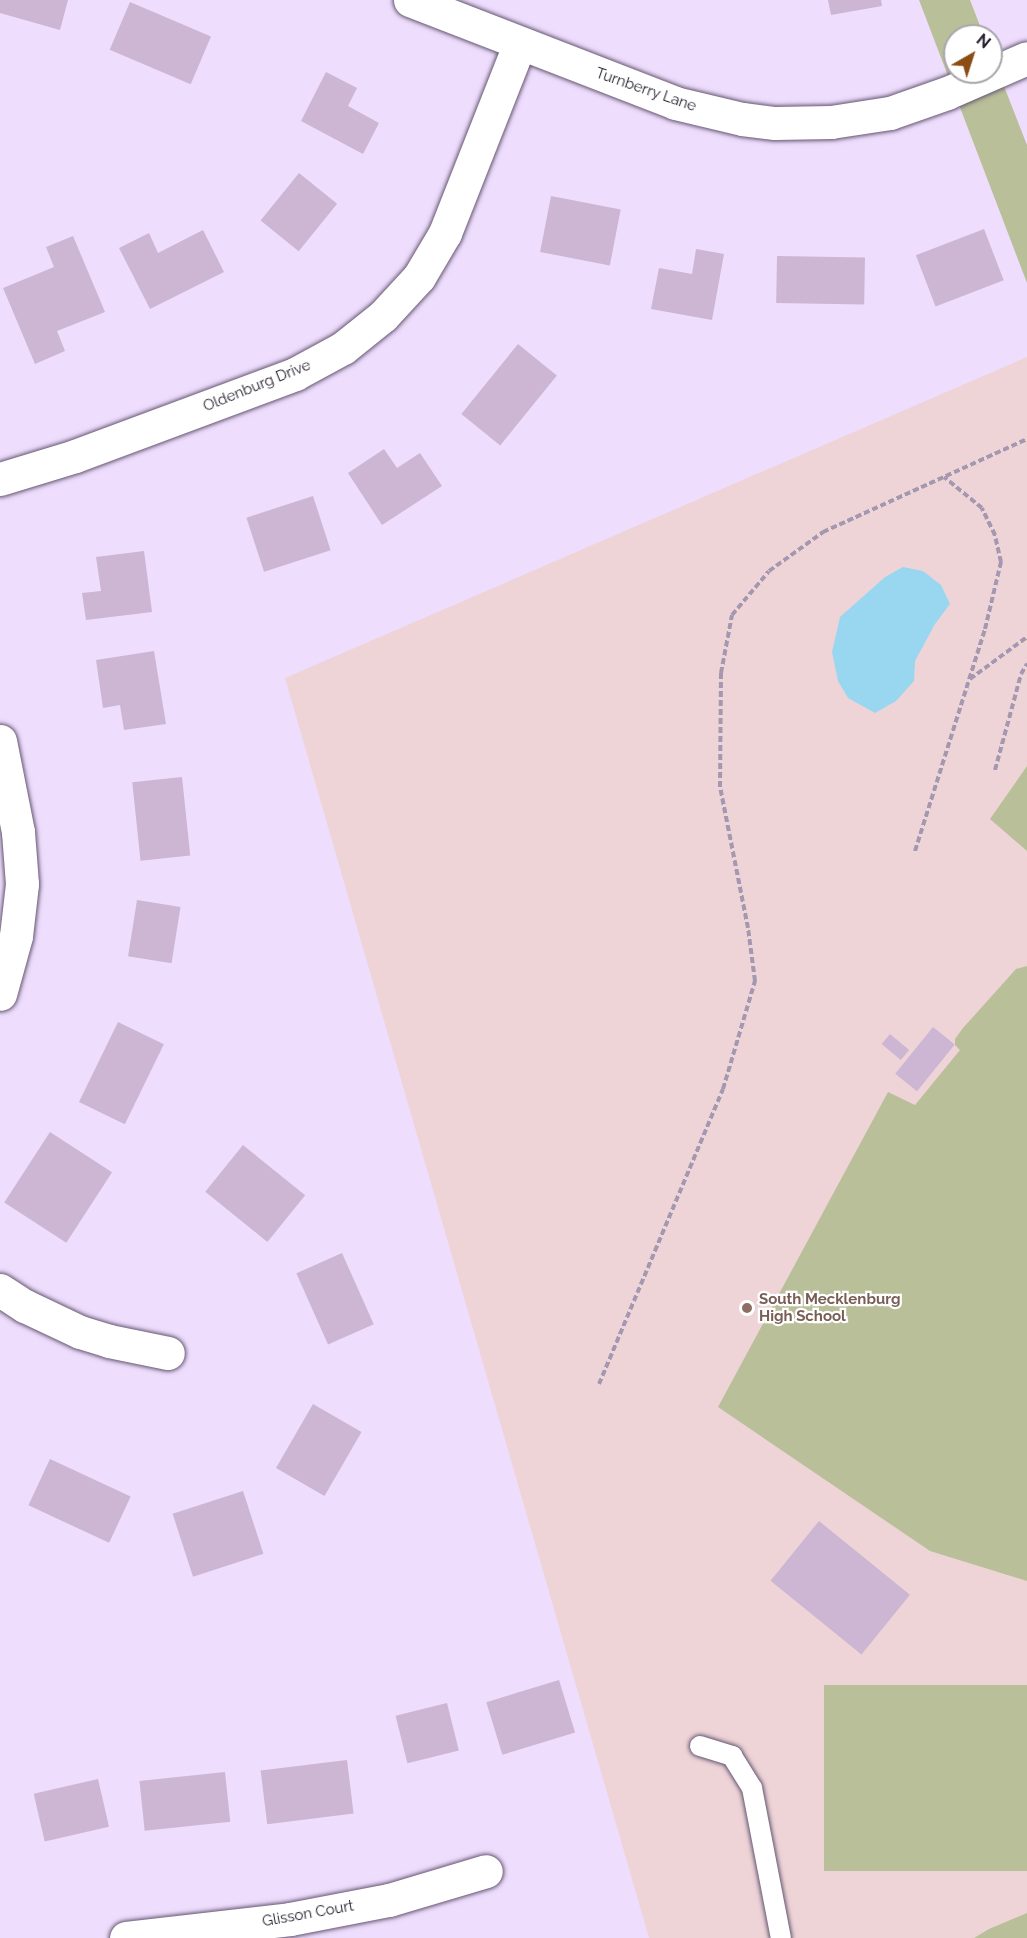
<!DOCTYPE html>
<style>
body{margin:0}
#map{position:relative;width:1027px;height:1938px;overflow:hidden;background:#eeddfd;font-family:Raleway,sans-serif}
div>[style]{position:absolute}
[style*='--x']{left:calc(var(--x)*1px);top:calc(var(--y)*1px);width:calc(var(--w)*1px);rotate:calc(var(--a)*1deg)}
.education>*{inset:0;background:#eed4d7}
.green>*{inset:0;background:#b9bf99;transform-origin:0 0}
.water>*{inset:0;background:#98d7ef}
.building>*{inset:0;background:#ccb6d3;transform-origin:0 0}
.path>*{height:4px;margin-top:-2px;transform-origin:0;background:repeating-linear-gradient(90deg,#a497b0 0 6px,transparent 0 9px)}
.roads{filter:drop-shadow(0 0 2px #655772) drop-shadow(0 0 2px #655772)}
.lane>*{height:20px;margin:-10px;padding:0 10px;transform-origin:10px;border-radius:10px;background:#fff}
.street>*{height:33px;margin:-16.5px;padding:0 16.5px;transform-origin:16.5px;border-radius:16.5px;background:#fff}
.dots>*{width:16px;height:16px;translate:-50% -50%;box-sizing:border-box;border:3px solid #fff;border-radius:50%}
span{translate:-50% -50%;white-space:nowrap;text-align:center;line-height:1.15;-webkit-text-stroke:4.5px #fff;paint-order:stroke}
.street-label{font-size:15px;color:#27212d}
.education-label{font-size:15px;color:#785e54;font-weight:700}
.left{translate:0 -50%;text-align:left}
.north{position:absolute;left:943px;top:24px;width:60px;height:60px;box-sizing:border-box;background:#fff;border:2px solid #a9a6ab;border-radius:50%;rotate:39deg;font-size:16px;font-weight:700;line-height:24px;text-align:center;color:#27212d}
.north::after{content:'';display:block;margin:auto;width:21px;height:27px;background:#8c4d14;clip-path:polygon(50% 0,100% 100%,50% 72%,0 100%)}
</style>
<div id="map">
<div class="education">
<i style="clip-path:polygon(1027px 357px,1027px 1938px,649px 1938px,285px 678px)"></i>
</div>
<div class="green">
<i style="clip-path:polygon(919px 0,970px 0,984px 36px,955px 36px,955px 72px,991px 72px,991px 53px,1027px 145px,1027px 283px)"></i>
<i style="clip-path:polygon(1027px 766px,1027px 851px,990px 819px)"></i>
<i style="clip-path:polygon(1027px 966px,1027px 1581px,930px 1551px,718px 1407px,888px 1092px,915px 1105px,960px 1050px,955px 1045px,955px 1039px,963px 1028px,1016px 969px)"></i>
<i style="left:1027px;top:1685px;width:186px;height:203px;rotate:90deg"></i>
<i style="clip-path:polygon(1027px 1913px,1027px 1938px,974px 1938px,989px 1929px)"></i>
</div>
<div class="water">
<i style="clip-path:polygon(903px 567px,923px 571px,941px 585px,950px 604px,935px 624px,915px 661px,914px 681px,896px 701px,875px 713px,848px 698px,838px 681px,832px 652px,840px 617px,885px 577px)"></i>
</div>
<div class="building">
<i style="clip-path:polygon(0 0,68px 0,60px 30px,0 13px)"></i>
<i style="clip-path:polygon(828px 0,881px 0,882px 6px,831px 15px)"></i>
<i style="left:130px;top:2px;width:88px;height:52px;rotate:23deg"></i>
<i style="clip-path:polygon(326px 72px,357px 88px,348px 106px,379px 123px,363px 154px,301px 121px)"></i>
<i style="left:299px;top:173px;width:49px;height:61px;rotate:39deg"></i>
<i style="left:551px;top:196px;width:71px;height:57px;rotate:11deg"></i>
<i style="left:984px;top:229px;width:55px;height:73px;rotate:69deg"></i>
<i style="clip-path:polygon(203px 230px,224px 272px,150px 309px,119px 248px,149px 233px,158px 253px)"></i>
<i style="clip-path:polygon(73px 236px,105px 312px,57px 331px,65px 351px,35px 364px,3px 288px,54px 267px,46px 247px)"></i>
<i style="clip-path:polygon(696px 249px,724px 254px,712px 320px,651px 309px,659px 268px,692px 274px)"></i>
<i style="left:777px;top:256px;width:88px;height:47px;rotate:1deg"></i>
<i style="left:518px;top:344px;width:50px;height:90px;rotate:39deg"></i>
<i style="clip-path:polygon(384px 449px,397px 468px,420px 453px,442px 486px,382px 525px,348px 473px)"></i>
<i style="left:313px;top:496px;width:57px;height:70px;rotate:72deg"></i>
<i style="clip-path:polygon(144px 551px,152px 612px,86px 620px,82px 593px,101px 591px,96px 557px)"></i>
<i style="clip-path:polygon(154px 651px,166px 724px,124px 730px,120px 705px,103px 708px,96px 660px)"></i>
<i style="left:182px;top:777px;width:79px;height:50px;rotate:84deg"></i>
<i style="left:137px;top:900px;width:44px;height:57px;rotate:9deg"></i>
<i style="left:118px;top:1022px;width:51px;height:89px;rotate:26deg"></i>
<i style="left:933px;top:1027px;width:28px;height:60px;rotate:39deg"></i>
<i style="left:890px;top:1034px;width:25px;height:13px;rotate:40deg"></i>
<i style="left:50px;top:1132px;width:74px;height:84px;rotate:33deg"></i>
<i style="left:243px;top:1145px;width:80px;height:60px;rotate:39deg"></i>
<i style="left:342px;top:1253px;width:78px;height:50px;rotate:66deg"></i>
<i style="left:313px;top:1404px;width:56px;height:74px;rotate:30deg"></i>
<i style="left:50px;top:1459px;width:89px;height:51px;rotate:25deg"></i>
<i style="left:243px;top:1491px;width:66px;height:74px;rotate:72deg"></i>
<i style="left:819px;top:1521px;width:117px;height:77px;rotate:39deg"></i>
<i style="left:559px;top:1680px;width:55px;height:76px;rotate:73deg"></i>
<i style="left:447px;top:1703px;width:49px;height:53px;rotate:76deg"></i>
<i style="left:347px;top:1760px;width:54px;height:87px;rotate:83deg"></i>
<i style="left:225px;top:1772px;width:50px;height:86px;rotate:84deg"></i>
<i style="left:98px;top:1779px;width:49px;height:66px;rotate:77deg"></i>
</div>
<div class="path">
<i style="--x:970;--y:679;--w:71;--a:-36.4"></i>
<i style="--x:995;--y:770;--w:99;--a:-74.8"></i>
<i style="--x:1021;--y:674;--w:12;--a:-59"></i>
<i style="--x:915;--y:851;--w:233;--a:-72.5"></i>
<i style="--x:985;--y:629;--w:69;--a:-76.6"></i>
<i style="--x:1001;--y:562;--w:28;--a:-103"></i>
<i style="--x:995;--y:535;--w:30;--a:-116"></i>
<i style="--x:982;--y:508;--w:49;--a:-140.8"></i>
<i style="--x:599;--y:1384;--w:320;--a:-67.2"></i>
<i style="--x:723;--y:1089;--w:113;--a:-73.5"></i>
<i style="--x:755;--y:981;--w:53;--a:-97.5"></i>
<i style="--x:748;--y:928;--w:144;--a:-101.2"></i>
<i style="--x:720;--y:787;--w:114;--a:-89.5"></i>
<i style="--x:721;--y:673;--w:59;--a:-79.3"></i>
<i style="--x:732;--y:615;--w:57;--a:-49.9"></i>
<i style="--x:769;--y:571;--w:67;--a:-35.8"></i>
<i style="--x:823;--y:532;--w:224;--a:-24.5"></i>
</div>
<div class="roads">
<div class="lane">
<i style="--x:700;--y:1746;--w:34;--a:17"></i>
<i style="--x:732;--y:1756;--w:38;--a:58"></i>
<i style="--x:752;--y:1788;--w:153;--a:79.1"></i>
</div>
<div class="street">
<i style="--x:410;--y:0;--w:284;--a:21.2"></i>
<i style="--x:675;--y:103;--w:69;--a:13.4"></i>
<i style="--x:742;--y:119;--w:33;--a:7"></i>
<i style="--x:775;--y:123;--w:56;--a:-1"></i>
<i style="--x:831;--y:122;--w:60;--a:-8.7"></i>
<i style="--x:890;--y:113;--w:60;--a:-19.3"></i>
<i style="--x:947;--y:93;--w:87;--a:-23.6"></i>
<i style="--x:0;--y:479;--w:78;--a:-17"></i>
<i style="--x:75;--y:456;--w:235;--a:-20.4"></i>
<i style="--x:295;--y:374;--w:55;--a:-28.4"></i>
<i style="--x:343;--y:348;--w:51;--a:-38.7"></i>
<i style="--x:383;--y:316;--w:53;--a:-47.3"></i>
<i style="--x:419;--y:277;--w:51;--a:-59.4"></i>
<i style="--x:445;--y:233;--w:204;--a:-68.5"></i>
<i style="--x:0;--y:741;--w:93;--a:78.8"></i>
<i style="--x:18;--y:832;--w:52;--a:85.6"></i>
<i style="--x:22;--y:884;--w:52;--a:96.6"></i>
<i style="--x:16;--y:936;--w:60;--a:105.4"></i>
<i style="--x:0;--y:1290;--w:30;--a:33"></i>
<i style="--x:25;--y:1306;--w:61;--a:25.3"></i>
<i style="--x:80;--y:1332;--w:30;--a:17"></i>
<i style="--x:109;--y:1341;--w:60;--a:11.5"></i>
<i style="--x:126;--y:1938;--w:165;--a:-6.6"></i>
<i style="--x:290;--y:1919;--w:101;--a:-10.9"></i>
<i style="--x:389;--y:1900;--w:101;--a:-16.6"></i>
</div>
</div>
<div class="dots">
<i style="left:747px;top:1308px;background:#8d6e63"></i>
</div>
<div class="street-label">
<span style="left:646px;top:90px;rotate:19deg">Turnberry Lane</span>
<span style="left:257px;top:386px;rotate:-22deg">Oldenburg Drive</span>
<span style="left:308px;top:1914px;rotate:-10deg">Glisson Court</span>
</div>
<div class="education-label">
<span class="left" style="left:759px;top:1308px">South Mecklenburg<br>High School</span>
</div>
<div class="north">N</div>
</div>
